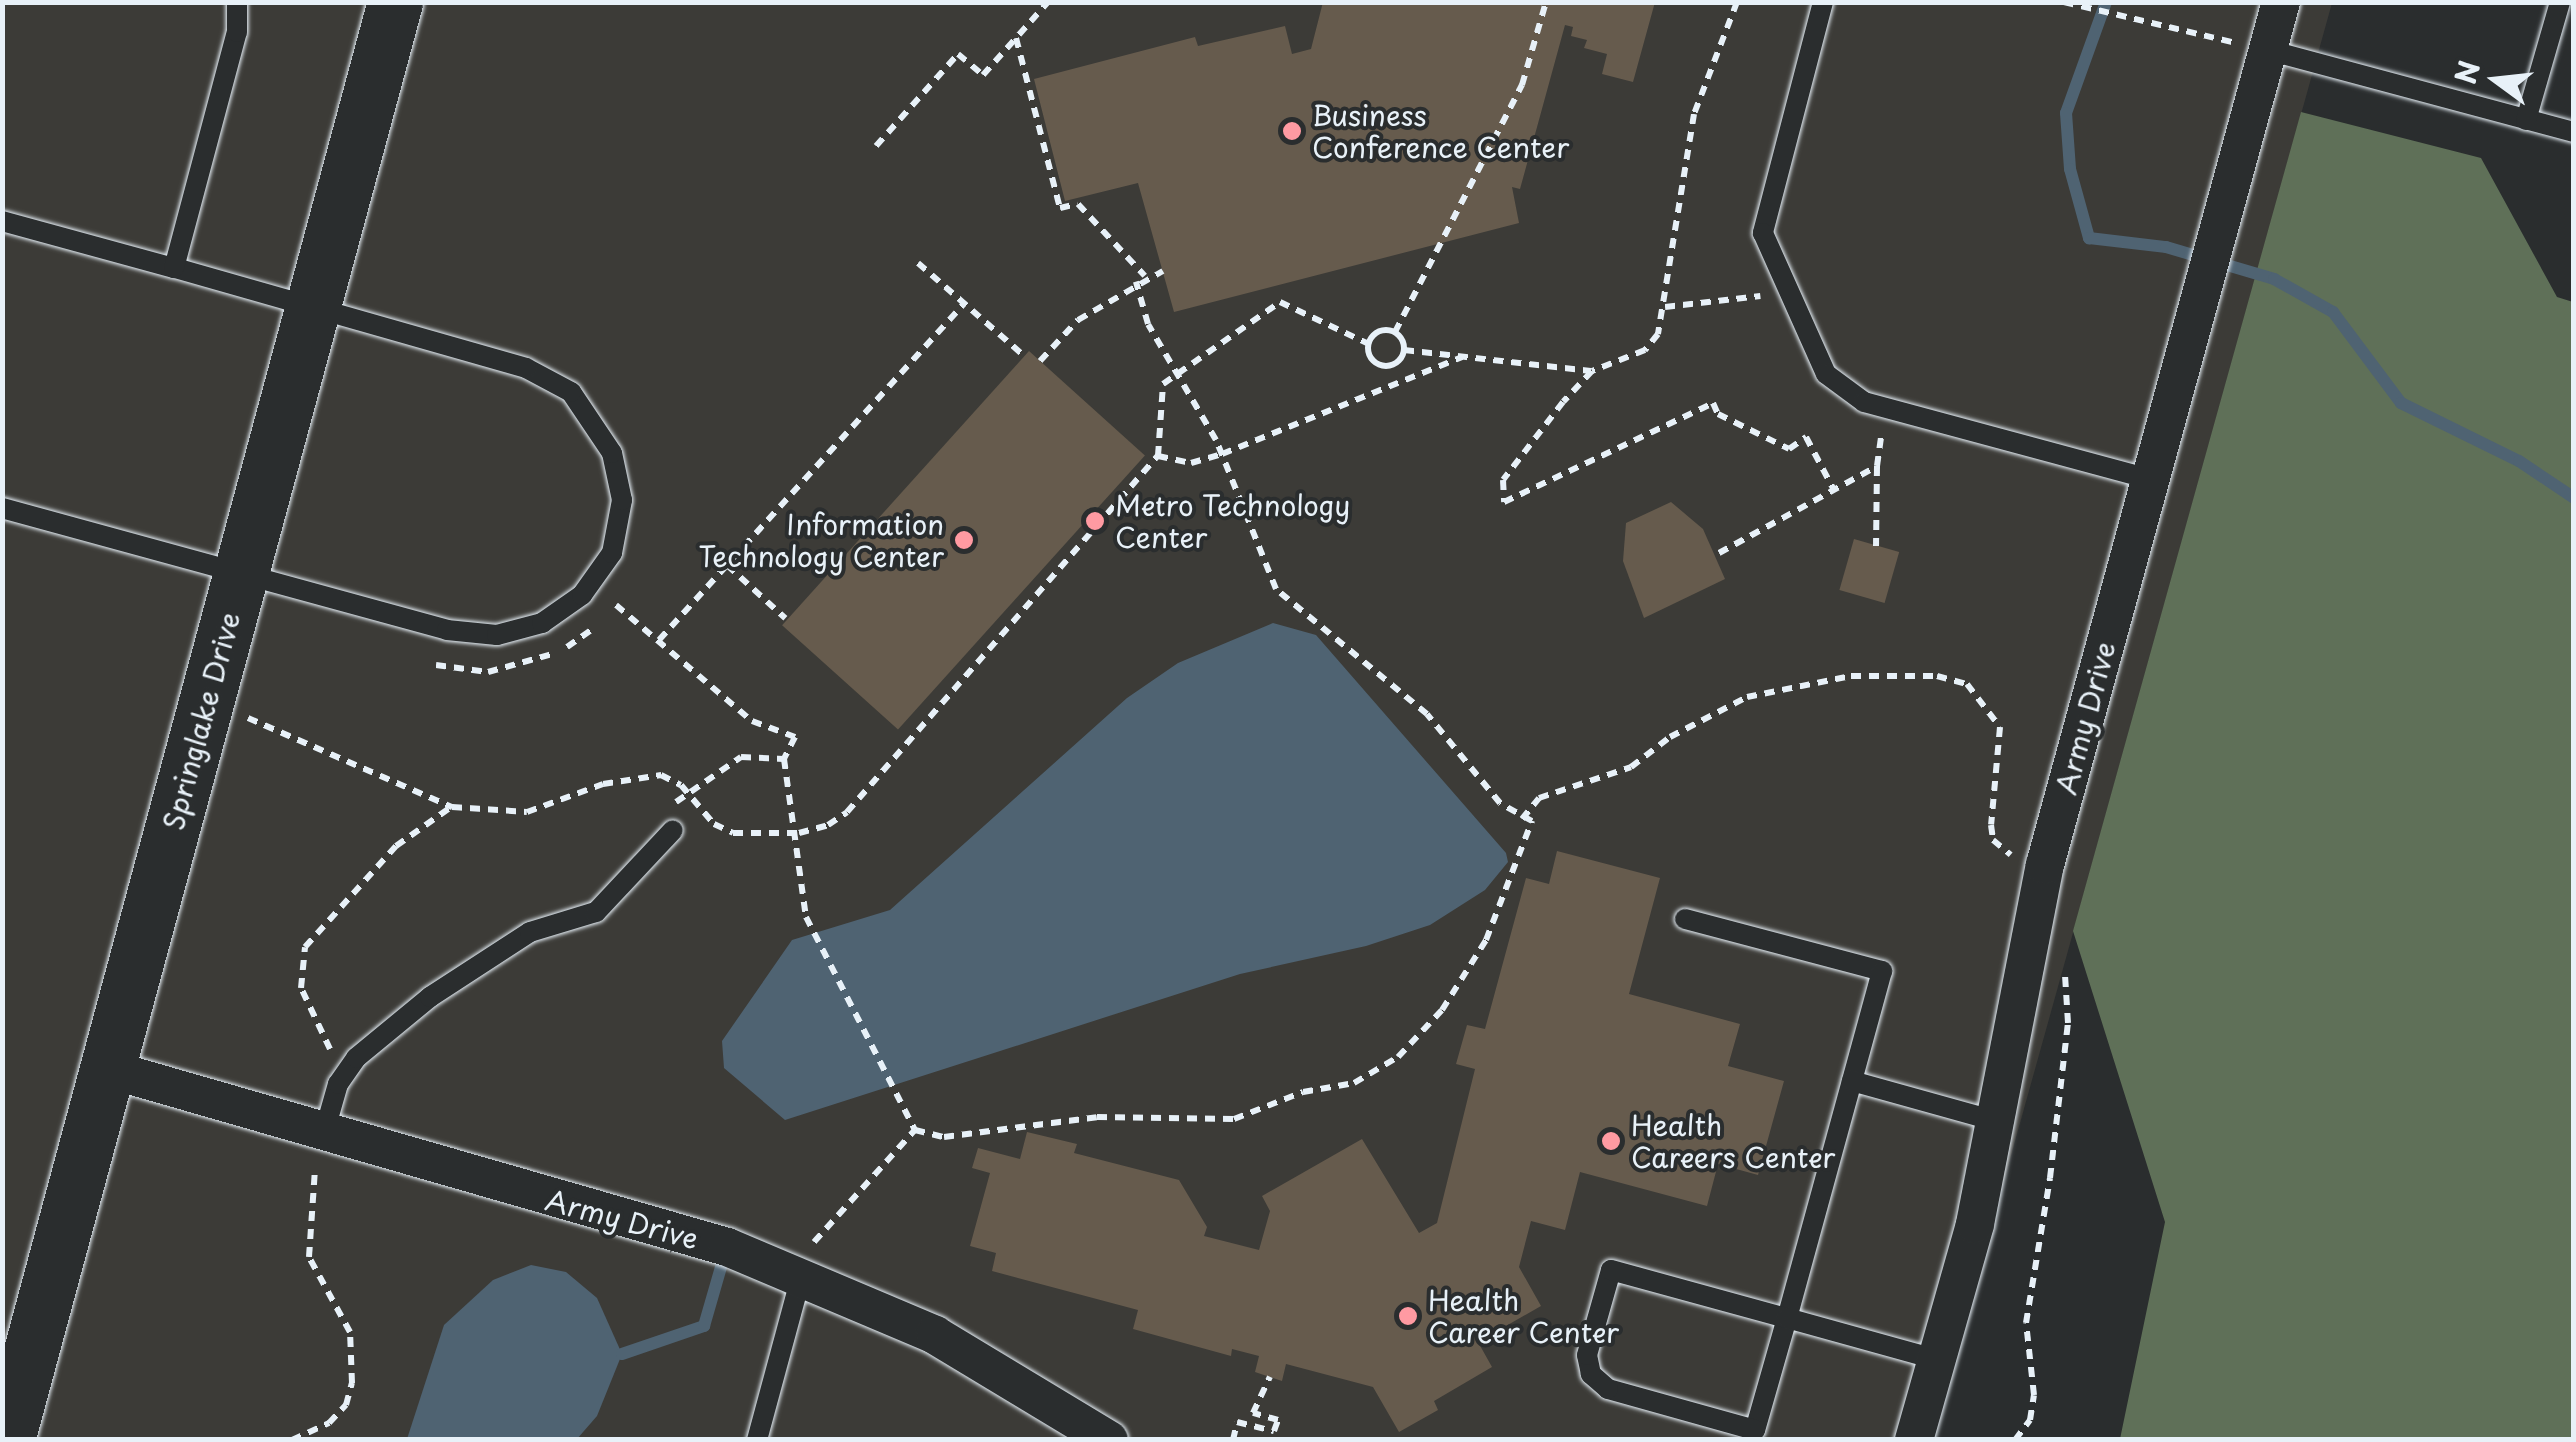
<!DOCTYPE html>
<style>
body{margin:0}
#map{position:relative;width:2576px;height:1442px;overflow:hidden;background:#2a2d2e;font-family:"Playpen Sans",sans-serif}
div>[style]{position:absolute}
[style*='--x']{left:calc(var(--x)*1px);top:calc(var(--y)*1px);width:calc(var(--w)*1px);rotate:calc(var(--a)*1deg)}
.built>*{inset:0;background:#3c3b37}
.green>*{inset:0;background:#5f7058}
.water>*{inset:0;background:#4f6372}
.stream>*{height:12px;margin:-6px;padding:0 6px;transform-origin:6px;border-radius:6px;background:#4f6372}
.building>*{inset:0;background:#665b4d;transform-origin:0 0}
.path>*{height:6px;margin-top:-3px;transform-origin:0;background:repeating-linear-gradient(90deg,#e8f1f8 0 10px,transparent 0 18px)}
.path>.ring{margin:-3px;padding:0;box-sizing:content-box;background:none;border:6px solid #e8f1f8;border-radius:50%}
.roads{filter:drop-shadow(0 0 2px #e8f1f8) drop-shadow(0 0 2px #e8f1f8)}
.lane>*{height:20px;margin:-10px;padding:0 10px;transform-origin:10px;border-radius:10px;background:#2a2d2e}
.street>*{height:38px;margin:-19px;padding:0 19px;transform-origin:19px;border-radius:19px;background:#2a2d2e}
.secondary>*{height:55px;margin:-27.5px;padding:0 27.5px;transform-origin:27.5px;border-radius:27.5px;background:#2a2d2e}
.dots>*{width:28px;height:28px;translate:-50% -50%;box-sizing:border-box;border:5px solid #2a2d2e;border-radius:50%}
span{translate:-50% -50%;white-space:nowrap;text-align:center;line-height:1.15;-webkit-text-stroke:8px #2a2d2e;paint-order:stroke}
.poi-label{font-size:28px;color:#e8f1f8}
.left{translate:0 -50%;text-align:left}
.right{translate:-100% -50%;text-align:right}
.street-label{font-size:28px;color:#e8f1f8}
.frame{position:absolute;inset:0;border:5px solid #e8f1f8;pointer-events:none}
.north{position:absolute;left:2446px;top:30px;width:100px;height:100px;-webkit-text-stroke:8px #2a2d2e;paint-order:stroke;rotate:285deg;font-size:28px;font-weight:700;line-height:40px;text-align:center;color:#e8f1f8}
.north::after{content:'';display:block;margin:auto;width:35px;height:45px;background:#e8f1f8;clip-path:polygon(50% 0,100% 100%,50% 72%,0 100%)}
</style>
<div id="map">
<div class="built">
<i style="clip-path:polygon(3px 3px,2332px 3px,1932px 1439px,3px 1440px)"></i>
</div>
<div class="green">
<i style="clip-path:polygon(2301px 112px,2481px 158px,2557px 297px,2573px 302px,2573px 1439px,2120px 1439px,2165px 1222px,2073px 931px)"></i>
</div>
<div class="water">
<i style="clip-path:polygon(1273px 623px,1316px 635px,1506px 853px,1508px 862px,1485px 890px,1430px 925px,1366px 946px,1240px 974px,785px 1120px,724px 1068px,722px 1041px,792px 940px,890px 910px,1127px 698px,1178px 663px)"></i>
<i style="clip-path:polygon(531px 1265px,566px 1272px,597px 1298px,622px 1354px,597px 1416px,577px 1439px,407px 1439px,444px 1325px,493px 1280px)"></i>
</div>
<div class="stream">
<i style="--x:2106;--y:2;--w:118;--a:109.8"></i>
<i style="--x:2066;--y:113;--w:56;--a:85.9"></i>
<i style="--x:2070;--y:169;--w:72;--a:74.6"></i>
<i style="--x:2089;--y:238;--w:78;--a:6.7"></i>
<i style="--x:2166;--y:247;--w:113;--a:16.5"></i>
<i style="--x:2274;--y:279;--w:68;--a:29.2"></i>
<i style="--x:2333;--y:312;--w:114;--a:53.2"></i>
<i style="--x:2401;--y:403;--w:131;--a:26.2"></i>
<i style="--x:2519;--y:461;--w:66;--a:33.9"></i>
<i style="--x:622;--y:1354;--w:87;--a:-18.9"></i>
<i style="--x:704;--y:1326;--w:79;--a:-73.9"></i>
</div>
<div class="building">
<i style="clip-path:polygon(1323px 2px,1655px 2px,1633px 82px,1602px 74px,1607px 54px,1584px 48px,1587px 40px,1571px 36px,1573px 27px,1565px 25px,1520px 189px,1512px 187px,1519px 223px,1174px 312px,1138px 183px,1065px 201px,1034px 79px,1195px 37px,1198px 46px,1285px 26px,1292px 54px,1311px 49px)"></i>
<i style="left:1029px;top:351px;width:156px;height:369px;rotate:42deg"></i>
<i style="clip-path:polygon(1671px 502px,1703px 529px,1725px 579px,1644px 618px,1623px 561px,1626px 523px)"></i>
<i style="left:1854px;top:539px;width:47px;height:53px;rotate:16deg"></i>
<i style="clip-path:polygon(1557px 851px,1660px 878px,1629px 994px,1740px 1024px,1728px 1066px,1784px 1081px,1758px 1175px,1718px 1164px,1707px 1206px,1580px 1172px,1565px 1230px,1531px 1221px,1519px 1267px,1541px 1306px,1478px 1342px,1492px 1367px,1434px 1401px,1438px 1410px,1399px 1432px,1373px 1387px,1286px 1364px,1282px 1381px,1255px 1372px,1259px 1356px,1232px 1349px,1231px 1356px,1133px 1329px,1138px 1310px,992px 1271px,996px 1253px,970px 1246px,990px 1173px,972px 1168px,978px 1148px,1020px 1159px,1027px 1132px,1077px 1144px,1074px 1153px,1179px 1180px,1207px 1227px,1204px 1236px,1259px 1250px,1270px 1211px,1262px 1196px,1362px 1139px,1419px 1233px,1437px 1223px,1475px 1069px,1456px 1064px,1467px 1025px,1485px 1029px,1526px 878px,1549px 884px)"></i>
</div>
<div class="path">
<i style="--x:1172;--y:2;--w:21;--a:0"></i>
<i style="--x:1737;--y:2;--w:120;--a:111"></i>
<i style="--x:1694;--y:114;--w:223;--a:99.3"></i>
<i style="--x:1658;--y:334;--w:21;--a:129"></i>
<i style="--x:1645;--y:350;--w:57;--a:158.4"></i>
<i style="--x:1592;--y:371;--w:42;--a:133.1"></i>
<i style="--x:1563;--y:402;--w:98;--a:127.6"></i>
<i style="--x:1503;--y:480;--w:22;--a:87"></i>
<i style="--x:1504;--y:502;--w:231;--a:-25.3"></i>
<i style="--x:1713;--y:403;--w:12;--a:66"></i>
<i style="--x:1718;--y:414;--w:79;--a:26.2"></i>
<i style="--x:1789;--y:449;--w:21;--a:-35"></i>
<i style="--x:1806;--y:437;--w:60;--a:62.2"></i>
<i style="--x:2064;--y:2;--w:173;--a:13.4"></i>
<i style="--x:1016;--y:38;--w:176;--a:75.5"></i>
<i style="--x:1060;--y:208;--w:18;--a:-13"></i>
<i style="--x:1078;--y:204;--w:98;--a:47.1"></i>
<i style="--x:876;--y:146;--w:123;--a:-48.3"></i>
<i style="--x:958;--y:54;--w:33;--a:40"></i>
<i style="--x:983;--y:75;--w:98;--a:-48.3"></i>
<i style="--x:918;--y:263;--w:138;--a:41.2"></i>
<i style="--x:1665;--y:307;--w:96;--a:-6.6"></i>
<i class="ring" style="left:1368px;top:330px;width:30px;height:30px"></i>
<i style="--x:1395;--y:332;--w:278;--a:-62.8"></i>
<i style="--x:1522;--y:85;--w:86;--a:-73.9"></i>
<i style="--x:1404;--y:350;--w:188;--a:6.4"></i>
<i style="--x:1040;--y:361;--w:56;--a:-47.2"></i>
<i style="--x:1078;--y:320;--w:98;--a:-30"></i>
<i style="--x:1158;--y:456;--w:34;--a:12"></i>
<i style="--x:1191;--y:463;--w:32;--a:-16"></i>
<i style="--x:1222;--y:454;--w:259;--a:-22"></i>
<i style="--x:1877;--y:466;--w:29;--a:-82"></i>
<i style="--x:1719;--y:553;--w:180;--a:-28.8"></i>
<i style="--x:1877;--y:466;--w:80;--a:90.7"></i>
<i style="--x:727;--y:565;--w:79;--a:42.4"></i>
<i style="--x:616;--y:605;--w:179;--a:40.5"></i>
<i style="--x:752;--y:721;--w:46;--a:20.4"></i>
<i style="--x:795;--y:737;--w:25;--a:117"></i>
<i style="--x:784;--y:759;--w:160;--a:82.1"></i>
<i style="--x:806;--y:917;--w:239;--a:62.9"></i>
<i style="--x:915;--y:1130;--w:30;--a:14"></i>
<i style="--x:944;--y:1137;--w:154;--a:-7.4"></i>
<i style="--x:1097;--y:1117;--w:137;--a:0.8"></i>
<i style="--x:1234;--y:1119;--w:74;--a:-21.4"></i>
<i style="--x:1303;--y:1092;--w:52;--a:-10"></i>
<i style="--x:1354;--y:1083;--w:51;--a:-30.6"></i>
<i style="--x:1398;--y:1057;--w:64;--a:-46.9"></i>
<i style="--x:1442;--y:1010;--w:83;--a:-57.8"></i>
<i style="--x:1486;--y:940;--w:128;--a:-68.9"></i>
<i style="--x:1532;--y:821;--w:37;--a:-151"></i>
<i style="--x:1500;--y:803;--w:115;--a:-129.4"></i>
<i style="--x:1427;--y:714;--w:196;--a:-140.4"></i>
<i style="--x:1276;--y:589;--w:161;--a:-111.9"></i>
<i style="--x:1216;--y:440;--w:134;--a:-120.4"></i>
<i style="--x:1148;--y:324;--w:44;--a:-105.9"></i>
<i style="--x:659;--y:640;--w:454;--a:-47.8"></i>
<i style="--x:567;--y:647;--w:33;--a:-35"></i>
<i style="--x:436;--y:665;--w:52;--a:7.7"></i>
<i style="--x:488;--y:672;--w:71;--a:-15.6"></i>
<i style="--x:248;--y:718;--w:223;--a:23.6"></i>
<i style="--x:452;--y:807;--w:75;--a:3.8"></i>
<i style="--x:527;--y:812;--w:81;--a:-20.2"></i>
<i style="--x:603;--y:784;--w:59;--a:-8.8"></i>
<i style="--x:661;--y:775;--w:22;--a:27"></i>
<i style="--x:681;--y:785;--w:51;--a:49.8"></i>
<i style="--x:714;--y:824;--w:21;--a:25"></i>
<i style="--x:733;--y:833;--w:66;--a:0"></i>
<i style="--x:799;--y:833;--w:30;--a:-15"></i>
<i style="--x:828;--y:825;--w:23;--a:-34"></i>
<i style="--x:847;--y:812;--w:473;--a:-48.9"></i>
<i style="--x:1158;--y:456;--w:72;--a:-86"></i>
<i style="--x:1163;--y:384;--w:143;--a:-35"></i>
<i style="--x:1280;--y:302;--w:98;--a:25.3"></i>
<i style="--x:676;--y:802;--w:79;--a:-34.7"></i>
<i style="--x:741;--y:757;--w:43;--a:2.7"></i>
<i style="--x:1522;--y:819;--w:27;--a:-51"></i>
<i style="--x:1539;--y:798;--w:97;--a:-18.6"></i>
<i style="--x:1631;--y:767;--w:49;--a:-37.6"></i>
<i style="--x:1670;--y:737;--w:87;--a:-27.5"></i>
<i style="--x:1747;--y:697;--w:106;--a:-11.4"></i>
<i style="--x:1851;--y:676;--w:86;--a:0"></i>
<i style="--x:1937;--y:676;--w:31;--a:15"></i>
<i style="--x:1967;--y:684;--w:54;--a:52.5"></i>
<i style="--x:2000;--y:727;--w:98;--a:95.2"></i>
<i style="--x:1991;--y:825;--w:15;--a:82"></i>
<i style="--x:1993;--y:840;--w:23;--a:40"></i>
<i style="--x:330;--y:1049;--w:68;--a:-115.4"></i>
<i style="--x:301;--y:988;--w:41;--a:-84.4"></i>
<i style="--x:305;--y:947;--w:136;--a:-48"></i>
<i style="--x:396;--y:846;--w:67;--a:-35.3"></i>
<i style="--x:814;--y:1242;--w:151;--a:-48"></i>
<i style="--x:292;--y:1440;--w:41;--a:-24.7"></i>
<i style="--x:329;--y:1423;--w:25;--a:-47"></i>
<i style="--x:346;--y:1405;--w:23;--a:-75"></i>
<i style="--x:352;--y:1383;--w:51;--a:-92.2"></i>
<i style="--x:350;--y:1332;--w:85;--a:-118.7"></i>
<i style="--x:309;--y:1257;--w:89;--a:-86.1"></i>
<i style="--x:1233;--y:1440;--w:18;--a:-77"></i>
<i style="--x:1237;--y:1422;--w:38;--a:14"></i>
<i style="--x:1274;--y:1431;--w:12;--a:-70"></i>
<i style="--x:1278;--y:1420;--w:26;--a:-164"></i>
<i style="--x:1253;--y:1413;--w:40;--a:-65"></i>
<i style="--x:2015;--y:1440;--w:25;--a:-53"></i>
<i style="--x:2030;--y:1420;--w:25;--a:-81"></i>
<i style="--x:2034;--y:1395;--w:72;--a:-96.3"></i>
<i style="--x:2026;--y:1323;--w:147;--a:-80.6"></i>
<i style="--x:2050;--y:1178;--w:156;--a:-83.4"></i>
<i style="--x:2068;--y:1023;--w:48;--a:-93.6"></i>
</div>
<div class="roads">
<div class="lane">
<i style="--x:1823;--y:2;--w:239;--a:104.6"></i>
<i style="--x:1763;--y:233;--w:154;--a:65.9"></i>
<i style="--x:1826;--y:374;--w:47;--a:36.4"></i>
<i style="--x:1864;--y:402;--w:296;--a:15.1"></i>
<i style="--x:2268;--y:50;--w:317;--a:15"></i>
<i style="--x:2526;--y:120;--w:123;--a:-73.9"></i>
<i style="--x:2;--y:221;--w:178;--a:15.3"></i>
<i style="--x:2;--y:508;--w:461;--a:15.3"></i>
<i style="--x:447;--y:630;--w:50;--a:5.7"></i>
<i style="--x:497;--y:635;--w:47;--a:-14.9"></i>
<i style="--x:542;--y:623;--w:49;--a:-35"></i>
<i style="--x:582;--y:595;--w:52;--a:-54.5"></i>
<i style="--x:612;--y:553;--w:54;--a:-79.3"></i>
<i style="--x:622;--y:500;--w:48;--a:-102"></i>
<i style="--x:612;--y:453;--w:73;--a:-123.9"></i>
<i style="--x:571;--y:392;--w:51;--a:-151.9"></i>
<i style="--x:526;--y:368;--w:366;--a:-164.1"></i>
<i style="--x:174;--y:268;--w:244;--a:-75.1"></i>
<i style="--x:237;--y:32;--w:30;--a:-90"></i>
<i style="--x:1685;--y:919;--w:204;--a:14.8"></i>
<i style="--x:1882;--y:971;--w:360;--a:105.3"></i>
<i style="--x:1787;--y:1318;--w:116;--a:105.9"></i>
<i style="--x:1755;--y:1430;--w:153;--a:-164.4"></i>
<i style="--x:1608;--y:1389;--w:23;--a:-139"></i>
<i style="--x:1591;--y:1374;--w:19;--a:-102"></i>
<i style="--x:1587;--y:1355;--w:88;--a:-74.2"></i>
<i style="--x:1611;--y:1270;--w:182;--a:15.3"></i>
<i style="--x:1787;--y:1318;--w:157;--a:15.5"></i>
<i style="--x:1852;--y:1081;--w:148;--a:15.6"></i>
<i style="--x:324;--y:1133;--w:51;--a:-74.1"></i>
<i style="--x:338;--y:1084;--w:32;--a:-55"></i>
<i style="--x:356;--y:1058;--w:96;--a:-39.5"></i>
<i style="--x:430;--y:997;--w:119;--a:-33"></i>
<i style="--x:530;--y:932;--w:69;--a:-16.9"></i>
<i style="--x:596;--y:912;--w:112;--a:-46.8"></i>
<i style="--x:757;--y:1440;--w:169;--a:-74.9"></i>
</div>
<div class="street">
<i style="--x:105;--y:1068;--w:647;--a:16.05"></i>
<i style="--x:727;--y:1247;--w:226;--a:22.9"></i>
<i style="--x:935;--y:1335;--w:203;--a:31.1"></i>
<i style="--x:1914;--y:1440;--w:224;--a:-74.2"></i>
<i style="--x:1975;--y:1224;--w:366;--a:-79"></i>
<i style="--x:2045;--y:865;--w:895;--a:-74.71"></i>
</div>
<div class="secondary">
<i style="--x:7;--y:1440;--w:1489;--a:-74.9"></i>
</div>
</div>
<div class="dots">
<i style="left:1292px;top:131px;background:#ff9aa2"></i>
<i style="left:1095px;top:521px;background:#ff9aa2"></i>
<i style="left:964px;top:540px;background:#ff9aa2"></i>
<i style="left:1611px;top:1141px;background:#ff9aa2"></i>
<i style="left:1408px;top:1316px;background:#ff9aa2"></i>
</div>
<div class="poi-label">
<span class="left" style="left:1312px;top:131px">Business<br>Conference Center</span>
<span class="left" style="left:1115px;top:521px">Metro Technology<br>Center</span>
<span class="right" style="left:944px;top:540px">Information<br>Technology Center</span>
<span class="left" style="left:1631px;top:1141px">Health<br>Careers Center</span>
<span class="left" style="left:1428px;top:1316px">Health<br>Career Center</span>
</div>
<div class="street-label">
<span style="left:2085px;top:718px;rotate:-75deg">Army Drive</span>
<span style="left:201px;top:721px;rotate:-75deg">Springlake Drive</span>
<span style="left:622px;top:1219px;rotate:15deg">Army Drive</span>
</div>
<div class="frame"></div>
<div class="north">N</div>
</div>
